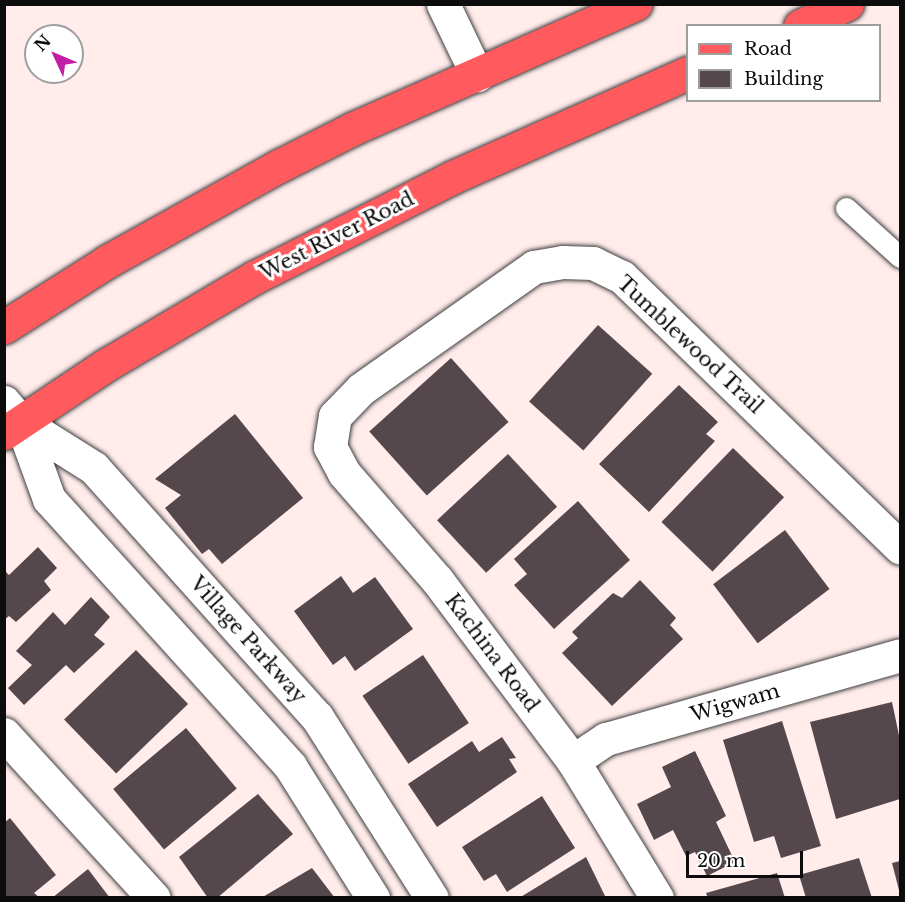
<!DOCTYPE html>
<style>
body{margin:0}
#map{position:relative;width:905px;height:902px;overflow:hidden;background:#ffeceb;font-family:"Libre Baskerville",serif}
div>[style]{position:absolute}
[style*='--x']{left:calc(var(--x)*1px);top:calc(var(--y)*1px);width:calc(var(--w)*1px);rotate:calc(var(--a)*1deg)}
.building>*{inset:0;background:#55484d;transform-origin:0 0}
.roads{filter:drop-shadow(0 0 2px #3f3f3f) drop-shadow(0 0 2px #3f3f3f)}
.lane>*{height:21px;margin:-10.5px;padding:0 10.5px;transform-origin:10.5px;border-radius:10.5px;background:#fff}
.street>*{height:33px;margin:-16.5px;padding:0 16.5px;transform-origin:16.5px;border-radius:16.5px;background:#fff}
.primary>*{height:33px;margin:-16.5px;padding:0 16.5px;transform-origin:16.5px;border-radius:16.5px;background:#ff5b5f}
span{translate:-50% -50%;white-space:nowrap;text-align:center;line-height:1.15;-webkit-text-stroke:6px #fff;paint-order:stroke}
.street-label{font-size:20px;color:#0c0c0c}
.frame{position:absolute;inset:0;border:6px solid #0c0c0c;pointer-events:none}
.legend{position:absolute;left:686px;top:24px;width:195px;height:78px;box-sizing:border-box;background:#fff;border:2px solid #9e9e9e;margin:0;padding:8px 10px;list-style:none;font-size:18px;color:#0c0c0c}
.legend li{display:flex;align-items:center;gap:12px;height:30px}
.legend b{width:30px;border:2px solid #9e9e9e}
.north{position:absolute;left:24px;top:24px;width:60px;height:60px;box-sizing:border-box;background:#fff;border:2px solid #9e9e9e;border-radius:50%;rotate:314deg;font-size:16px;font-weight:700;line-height:24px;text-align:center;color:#0c0c0c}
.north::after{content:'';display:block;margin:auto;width:21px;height:27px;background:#c21ea6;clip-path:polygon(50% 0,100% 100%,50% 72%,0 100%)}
.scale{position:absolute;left:686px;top:851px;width:117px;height:27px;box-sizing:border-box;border:3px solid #0c0c0c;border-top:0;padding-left:8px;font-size:18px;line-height:21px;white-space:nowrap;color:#0c0c0c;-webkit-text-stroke:4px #fff;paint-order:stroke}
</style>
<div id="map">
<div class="building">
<i style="left:598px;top:325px;width:73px;height:103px;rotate:42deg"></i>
<i style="left:451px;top:358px;width:86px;height:110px;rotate:48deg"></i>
<i style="clip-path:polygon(679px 385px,718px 422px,706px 434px,715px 441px,649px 512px,599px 464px)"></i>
<i style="clip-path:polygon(235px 414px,303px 498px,222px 564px,209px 549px,202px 554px,165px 508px,181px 495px,155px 479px)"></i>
<i style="left:733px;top:448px;width:71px;height:103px;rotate:44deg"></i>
<i style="left:508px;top:454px;width:72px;height:97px;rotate:47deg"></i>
<i style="clip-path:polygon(578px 501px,630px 560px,554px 629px,514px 585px,527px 574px,514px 559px)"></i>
<i style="left:785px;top:530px;width:74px;height:90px;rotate:53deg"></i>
<i style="clip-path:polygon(38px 547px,57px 568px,44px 581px,51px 590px,16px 622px,9px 616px,4px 620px,4px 570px,9px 575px)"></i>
<i style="clip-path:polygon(341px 576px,353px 593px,375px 577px,413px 629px,355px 671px,345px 656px,333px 665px,294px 611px)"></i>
<i style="clip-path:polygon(640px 580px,676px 618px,670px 625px,683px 639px,612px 706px,562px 653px,578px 638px,572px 632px,613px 593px,622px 598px)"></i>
<i style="clip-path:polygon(91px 597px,110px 617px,94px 635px,105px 644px,74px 673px,66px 665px,24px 705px,8px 688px,32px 665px,16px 651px,53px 612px,65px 625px)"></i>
<i style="left:136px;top:650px;width:75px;height:100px;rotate:46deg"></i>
<i style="left:423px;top:655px;width:82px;height:73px;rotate:56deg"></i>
<i style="clip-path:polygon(892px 702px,900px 740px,900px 799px,836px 819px,810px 722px)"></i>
<i style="clip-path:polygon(782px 721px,821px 846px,781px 858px,774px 836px,754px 842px,723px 740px)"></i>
<i style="left:186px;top:728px;width:79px;height:95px;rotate:50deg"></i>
<i style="clip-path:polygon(502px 737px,516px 758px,509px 759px,517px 772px,437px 827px,408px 784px,472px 741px,479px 752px)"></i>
<i style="clip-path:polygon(695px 751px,726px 816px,716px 822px,735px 862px,707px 876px,695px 852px,686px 856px,673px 830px,654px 840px,637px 804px,671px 787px,662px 767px)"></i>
<i style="clip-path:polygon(258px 794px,293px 834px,217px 898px,208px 898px,179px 857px)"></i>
<i style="clip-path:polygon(542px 796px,575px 848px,507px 892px,496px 874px,484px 881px,462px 847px)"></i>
<i style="clip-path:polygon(10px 818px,56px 875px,34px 893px,40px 898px,4px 898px,4px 823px)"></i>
<i style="clip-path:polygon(586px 857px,606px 898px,519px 898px)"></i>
<i style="clip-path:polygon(859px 858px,872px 898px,806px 898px,799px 875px)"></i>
<i style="clip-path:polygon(900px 861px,900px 894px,892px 863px)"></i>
<i style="clip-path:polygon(312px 868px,335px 898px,261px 898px)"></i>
<i style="clip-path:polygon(88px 869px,110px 898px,52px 898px)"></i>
<i style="clip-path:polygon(777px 873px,785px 898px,708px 898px,706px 893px)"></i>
</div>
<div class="roads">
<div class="lane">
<i style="--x:846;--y:208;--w:73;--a:42.2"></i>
</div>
<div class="street">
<i style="--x:443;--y:4;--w:79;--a:64.4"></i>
<i style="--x:4;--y:402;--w:26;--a:50"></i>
<i style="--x:21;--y:422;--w:86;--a:32.2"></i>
<i style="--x:94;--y:468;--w:334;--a:48.2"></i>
<i style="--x:317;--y:717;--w:214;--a:57.6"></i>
<i style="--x:21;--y:422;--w:82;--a:70"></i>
<i style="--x:49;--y:499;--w:360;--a:47.9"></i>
<i style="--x:290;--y:766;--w:156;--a:57.8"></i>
<i style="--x:4;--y:734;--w:222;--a:47.6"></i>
<i style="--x:573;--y:761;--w:40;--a:-34"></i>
<i style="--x:606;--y:739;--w:306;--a:-15.9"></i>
<i style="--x:657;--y:898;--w:161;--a:-121.5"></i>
<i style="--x:573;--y:761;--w:226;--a:-126.9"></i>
<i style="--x:437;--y:580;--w:142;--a:-131"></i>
<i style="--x:344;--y:473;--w:30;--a:-118"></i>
<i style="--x:330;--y:447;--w:31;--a:-81"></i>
<i style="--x:335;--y:416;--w:37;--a:-46"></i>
<i style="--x:361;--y:389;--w:212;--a:-35.2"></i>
<i style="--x:534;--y:267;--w:29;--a:-10"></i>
<i style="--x:563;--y:262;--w:30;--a:2"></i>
<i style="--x:593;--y:263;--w:32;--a:26"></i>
<i style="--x:622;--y:277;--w:388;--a:44.2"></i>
</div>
<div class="primary">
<i style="--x:800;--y:26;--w:52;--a:-25.1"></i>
<i style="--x:4;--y:327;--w:123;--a:-32.4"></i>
<i style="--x:108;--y:261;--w:196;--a:-29.1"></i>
<i style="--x:279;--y:166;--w:82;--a:-26.9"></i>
<i style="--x:352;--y:129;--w:310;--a:-23.8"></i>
<i style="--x:4;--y:433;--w:123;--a:-33.7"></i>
<i style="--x:106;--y:365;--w:173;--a:-30.6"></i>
<i style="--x:255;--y:277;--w:222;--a:-26.8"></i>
<i style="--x:453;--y:177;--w:257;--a:-23.9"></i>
</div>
</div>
<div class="street-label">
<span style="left:337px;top:236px;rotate:-27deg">West River Road</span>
<span style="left:690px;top:345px;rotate:43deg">Tumblewood Trail</span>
<span style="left:248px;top:640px;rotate:48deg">Village Parkway</span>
<span style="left:492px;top:653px;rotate:53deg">Kachina Road</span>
<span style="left:735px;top:703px;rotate:-16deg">Wigwam</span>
</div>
<div class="frame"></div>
<ul class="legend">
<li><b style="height:8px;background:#ff5b5f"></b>Road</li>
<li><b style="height:16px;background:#55484d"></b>Building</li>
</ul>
<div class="north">N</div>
<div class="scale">20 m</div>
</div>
